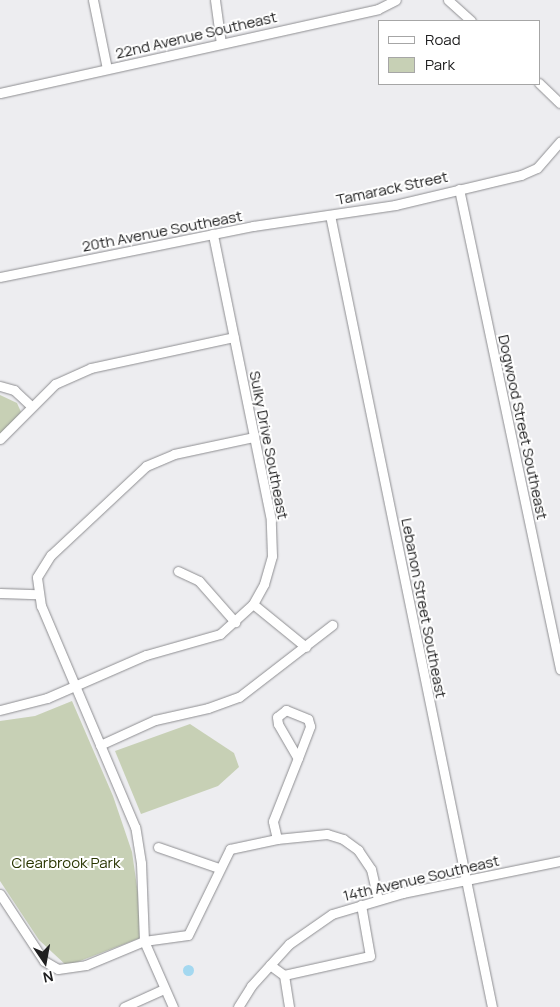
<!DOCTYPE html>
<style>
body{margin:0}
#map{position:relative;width:560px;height:1007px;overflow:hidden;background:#ededf0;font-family:Manrope,sans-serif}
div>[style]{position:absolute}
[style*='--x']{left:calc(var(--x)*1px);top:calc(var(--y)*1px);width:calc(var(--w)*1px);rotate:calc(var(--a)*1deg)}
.green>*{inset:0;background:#c7d0b5}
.water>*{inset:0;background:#a4d8f0}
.round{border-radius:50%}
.roads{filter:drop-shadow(0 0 1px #8e8e91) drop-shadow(0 0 1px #8e8e91)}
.minor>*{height:9px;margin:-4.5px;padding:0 4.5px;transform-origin:4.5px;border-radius:4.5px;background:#fff}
span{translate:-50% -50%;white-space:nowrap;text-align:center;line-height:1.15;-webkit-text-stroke:4px #fff;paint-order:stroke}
.street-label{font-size:15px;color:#202021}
.park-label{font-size:15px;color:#293501}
.legend{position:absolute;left:378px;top:20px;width:162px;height:65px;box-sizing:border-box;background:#fff;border:1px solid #a6a6a6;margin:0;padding:6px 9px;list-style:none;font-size:15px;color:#202021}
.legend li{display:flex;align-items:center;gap:10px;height:25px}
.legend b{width:25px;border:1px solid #a6a6a6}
.north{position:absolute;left:20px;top:937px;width:50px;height:50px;-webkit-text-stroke:4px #fff;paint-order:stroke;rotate:168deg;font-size:14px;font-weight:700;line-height:20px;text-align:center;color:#202021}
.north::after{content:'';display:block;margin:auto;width:18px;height:22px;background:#202021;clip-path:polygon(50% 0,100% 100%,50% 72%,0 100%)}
</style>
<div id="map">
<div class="green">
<i style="clip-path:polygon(0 395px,17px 403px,21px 412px,0 435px)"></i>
<i style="clip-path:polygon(72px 701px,113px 796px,132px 852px,138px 894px,140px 938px,67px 966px,39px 940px,0 881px,0 721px,35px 716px)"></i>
<i style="clip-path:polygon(190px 724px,234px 753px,239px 767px,218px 786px,141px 814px,115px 751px)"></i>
</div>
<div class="water">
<i class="round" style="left:182.5px;top:964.5px;width:11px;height:11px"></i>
</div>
<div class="roads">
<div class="minor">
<i style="--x:93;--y:0;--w:70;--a:78.5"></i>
<i style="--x:215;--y:0;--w:44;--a:82.2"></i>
<i style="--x:448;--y:0;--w:31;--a:42"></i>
<i style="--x:539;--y:83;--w:29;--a:44"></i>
<i style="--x:0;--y:93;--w:387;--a:-12.5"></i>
<i style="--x:378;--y:9;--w:20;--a:-27"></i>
<i style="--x:459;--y:189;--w:491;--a:78.1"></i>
<i style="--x:330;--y:215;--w:808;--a:78.44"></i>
<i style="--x:0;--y:277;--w:258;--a:-11.4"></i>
<i style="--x:253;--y:226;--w:144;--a:-8.4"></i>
<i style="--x:395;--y:205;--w:130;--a:-13.4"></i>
<i style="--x:521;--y:175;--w:17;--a:-24"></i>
<i style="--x:537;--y:168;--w:35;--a:-49"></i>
<i style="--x:0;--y:386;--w:15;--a:16"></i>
<i style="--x:14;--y:390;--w:23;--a:43"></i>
<i style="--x:0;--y:439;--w:78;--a:-45"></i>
<i style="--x:55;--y:384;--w:39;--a:-24"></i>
<i style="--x:91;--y:368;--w:146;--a:-12.2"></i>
<i style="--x:178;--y:571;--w:23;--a:25"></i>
<i style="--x:199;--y:581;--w:55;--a:48.7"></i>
<i style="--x:0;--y:593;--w:37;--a:2"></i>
<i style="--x:253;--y:604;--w:68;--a:39.1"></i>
<i style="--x:0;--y:710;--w:49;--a:-14.3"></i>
<i style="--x:47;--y:698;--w:108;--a:-23.5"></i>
<i style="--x:146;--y:655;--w:77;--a:-15.8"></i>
<i style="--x:220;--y:634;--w:45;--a:-42.3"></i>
<i style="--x:253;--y:604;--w:23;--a:-61"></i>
<i style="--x:264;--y:584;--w:29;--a:-74"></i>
<i style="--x:272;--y:556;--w:36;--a:-92"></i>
<i style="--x:271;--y:520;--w:292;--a:-101.5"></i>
<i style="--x:100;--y:745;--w:60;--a:-24.4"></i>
<i style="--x:155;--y:720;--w:54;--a:-12.8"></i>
<i style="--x:208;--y:708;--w:33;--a:-20"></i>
<i style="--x:239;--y:697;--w:118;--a:-37.7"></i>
<i style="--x:277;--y:839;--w:50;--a:-5.7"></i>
<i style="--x:327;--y:834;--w:17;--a:17"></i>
<i style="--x:343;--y:839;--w:19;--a:36"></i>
<i style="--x:358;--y:850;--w:23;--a:56"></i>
<i style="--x:371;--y:869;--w:31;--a:77"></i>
<i style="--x:158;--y:847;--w:65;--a:19"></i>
<i style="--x:0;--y:894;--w:80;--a:56.7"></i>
<i style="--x:44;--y:961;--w:16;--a:30"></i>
<i style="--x:58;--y:969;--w:28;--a:-8"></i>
<i style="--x:86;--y:965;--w:63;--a:-22.5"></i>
<i style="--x:144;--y:941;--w:44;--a:-7.8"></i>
<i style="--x:188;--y:935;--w:96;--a:-64"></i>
<i style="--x:230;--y:849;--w:48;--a:-12"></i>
<i style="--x:277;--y:839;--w:18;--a:-103"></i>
<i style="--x:273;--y:821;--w:68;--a:-68.4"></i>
<i style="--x:298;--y:758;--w:34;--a:-69"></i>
<i style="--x:310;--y:726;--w:7;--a:-106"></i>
<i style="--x:308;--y:719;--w:24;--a:-158"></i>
<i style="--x:286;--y:710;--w:11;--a:142"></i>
<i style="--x:277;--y:717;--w:7;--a:82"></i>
<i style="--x:278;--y:724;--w:39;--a:60"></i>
<i style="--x:270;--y:965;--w:17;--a:36"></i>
<i style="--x:284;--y:975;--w:88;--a:-12.5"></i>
<i style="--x:370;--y:956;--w:52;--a:-100"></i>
<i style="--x:284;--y:975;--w:32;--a:81"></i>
<i style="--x:124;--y:1007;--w:44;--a:-24.2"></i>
<i style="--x:173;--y:1007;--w:72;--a:-113.7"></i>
<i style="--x:144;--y:941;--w:78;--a:-92.2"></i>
<i style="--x:141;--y:863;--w:36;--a:-99"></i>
<i style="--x:135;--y:827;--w:240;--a:-113"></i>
<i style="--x:41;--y:606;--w:29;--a:-98"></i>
<i style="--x:37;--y:577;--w:26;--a:-58"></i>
<i style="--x:51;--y:555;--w:130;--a:-43.1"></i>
<i style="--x:146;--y:466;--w:30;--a:-23"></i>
<i style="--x:174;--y:454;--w:82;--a:-12"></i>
<i style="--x:238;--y:1007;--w:25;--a:-58"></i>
<i style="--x:251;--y:986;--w:57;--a:-47.9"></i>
<i style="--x:289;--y:944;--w:52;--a:-34.9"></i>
<i style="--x:332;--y:914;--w:74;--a:-16.5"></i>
<i style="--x:403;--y:893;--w:160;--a:-11.5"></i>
</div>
</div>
<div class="street-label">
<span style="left:196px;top:35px;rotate:-13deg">22nd Avenue Southeast</span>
<span style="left:392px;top:188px;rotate:-12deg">Tamarack Street</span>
<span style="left:162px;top:231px;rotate:-11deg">20th Avenue Southeast</span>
<span style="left:523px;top:427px;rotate:78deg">Dogwood Street Southeast</span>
<span style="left:269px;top:445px;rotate:79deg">Sulky Drive Southeast</span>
<span style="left:424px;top:608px;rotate:79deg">Lebanon Street Southeast</span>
<span style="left:421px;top:878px;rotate:-13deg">14th Avenue Southeast</span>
</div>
<div class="park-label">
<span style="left:66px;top:863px">Clearbrook Park</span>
</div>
<ul class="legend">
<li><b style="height:6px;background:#fff"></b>Road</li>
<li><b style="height:14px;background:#c7d0b5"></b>Park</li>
</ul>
<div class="north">N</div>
</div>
